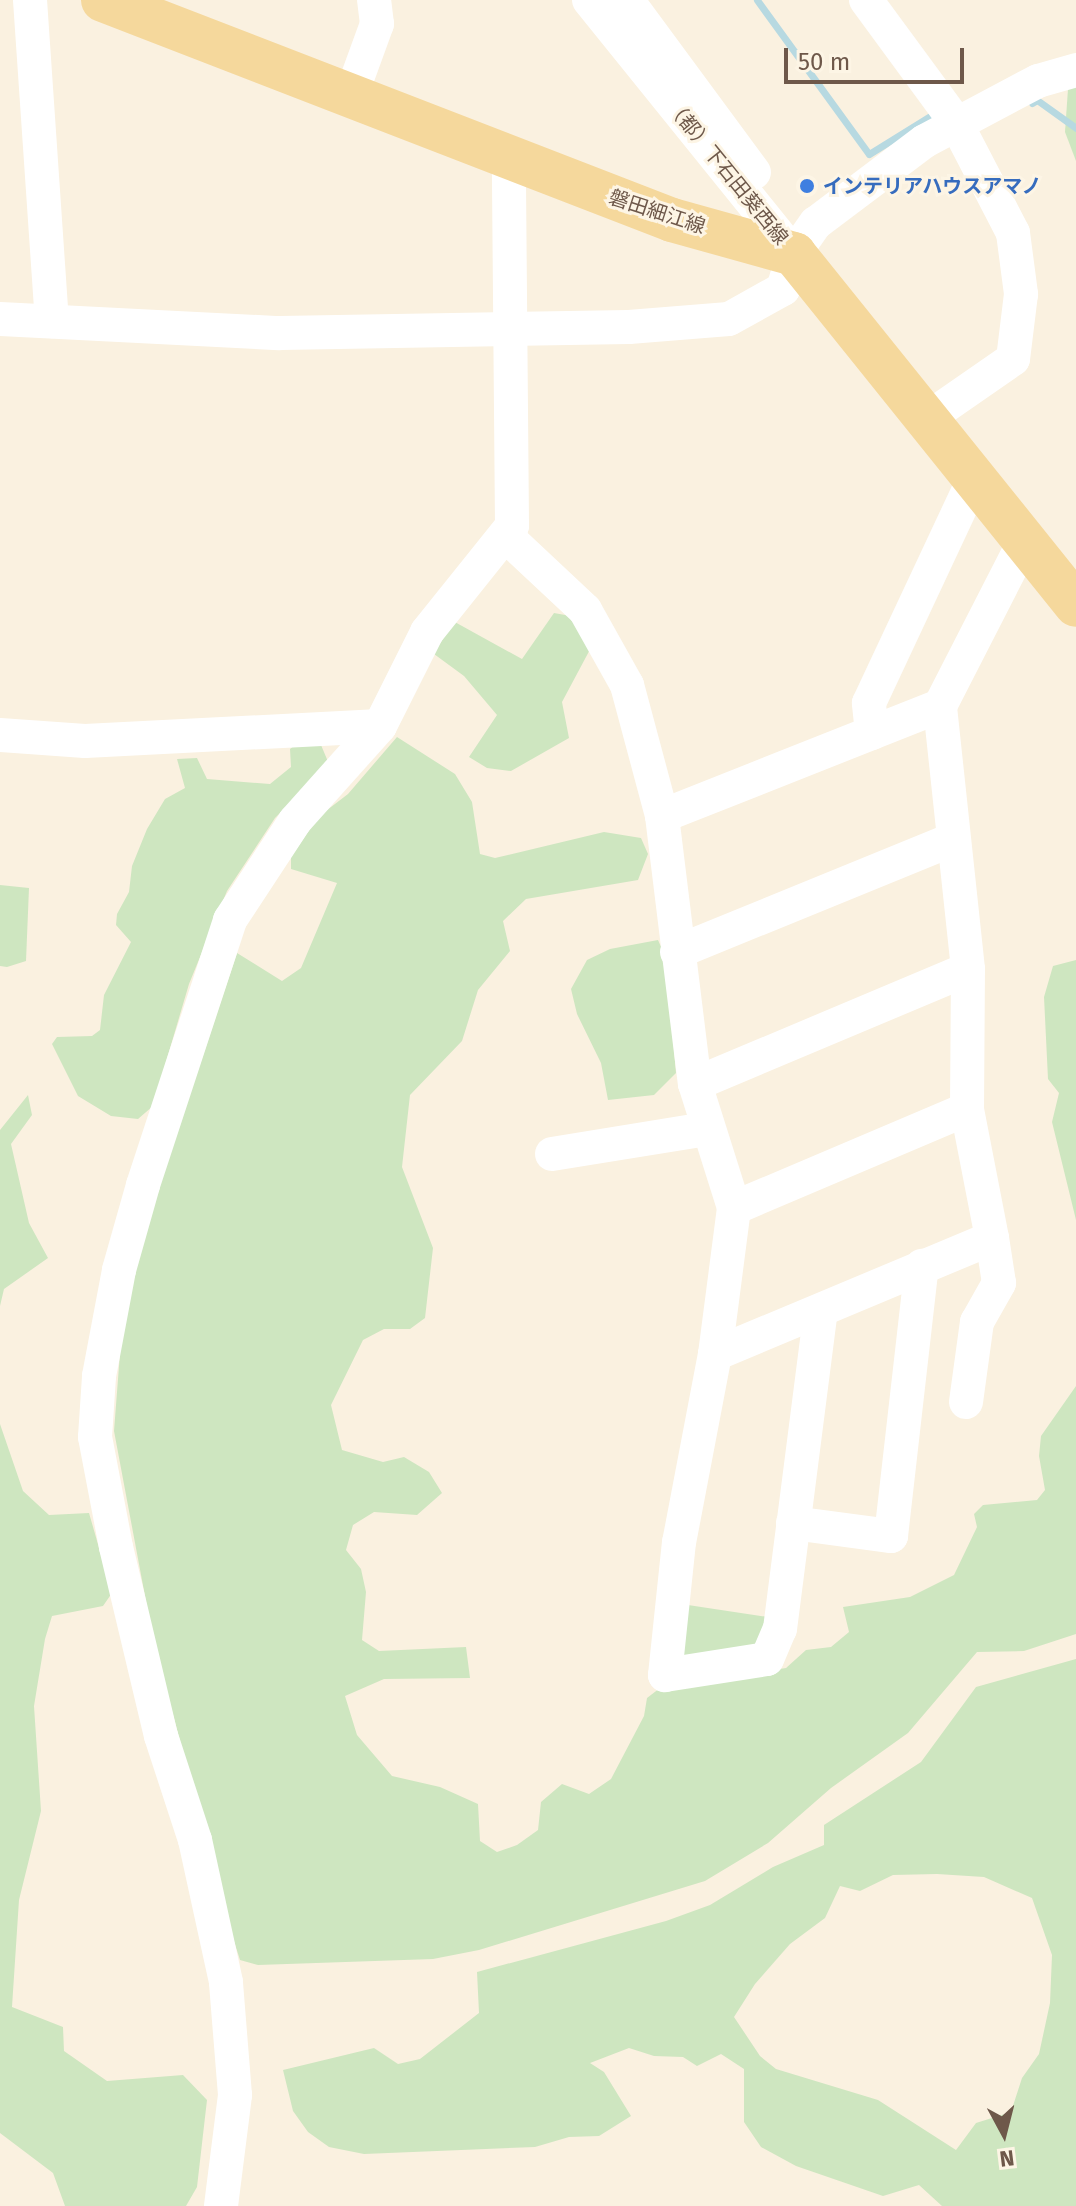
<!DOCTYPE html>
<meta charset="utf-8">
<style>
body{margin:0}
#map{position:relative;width:1076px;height:2206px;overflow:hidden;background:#faf1e0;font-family:"Fira Sans","Noto Sans JP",sans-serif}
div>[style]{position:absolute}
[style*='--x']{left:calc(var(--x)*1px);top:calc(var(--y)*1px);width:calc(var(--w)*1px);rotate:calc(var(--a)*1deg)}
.green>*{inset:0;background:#cee6c0}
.stream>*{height:7px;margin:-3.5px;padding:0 3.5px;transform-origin:3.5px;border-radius:3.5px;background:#b7d9e1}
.minor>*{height:34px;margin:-17px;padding:0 17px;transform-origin:17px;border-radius:17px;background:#fff}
.major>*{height:44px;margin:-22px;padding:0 22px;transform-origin:22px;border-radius:22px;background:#f5d89c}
.dots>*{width:22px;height:22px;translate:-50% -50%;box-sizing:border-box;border:4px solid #fdf5e5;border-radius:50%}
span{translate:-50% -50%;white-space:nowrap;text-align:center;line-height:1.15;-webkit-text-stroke:6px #fdf5e5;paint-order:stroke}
.street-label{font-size:20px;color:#6e584a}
.shop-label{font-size:20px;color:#366cbe;font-weight:700}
.left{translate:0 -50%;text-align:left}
.north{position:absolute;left:964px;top:2094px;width:80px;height:80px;-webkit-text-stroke:6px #fdf5e5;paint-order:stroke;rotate:173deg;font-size:22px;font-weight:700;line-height:32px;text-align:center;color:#6e584a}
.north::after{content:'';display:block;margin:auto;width:28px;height:36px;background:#6e584a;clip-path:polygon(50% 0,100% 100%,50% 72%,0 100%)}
.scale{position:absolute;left:784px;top:48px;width:180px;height:36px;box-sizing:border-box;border:4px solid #6e584a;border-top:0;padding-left:10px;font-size:24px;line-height:28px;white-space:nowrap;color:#6e584a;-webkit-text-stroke:6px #fdf5e5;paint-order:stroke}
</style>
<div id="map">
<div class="green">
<i style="clip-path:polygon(1076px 86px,1076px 161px,1065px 132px,1068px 89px)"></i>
<i style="clip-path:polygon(554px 613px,576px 617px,594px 642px,562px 702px,569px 738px,511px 771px,487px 768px,469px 757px,497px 715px,464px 676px,434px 654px,453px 621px,522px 659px)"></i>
<i style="clip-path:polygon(397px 737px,455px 774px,472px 802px,480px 854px,495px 858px,604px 832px,641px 838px,648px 854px,638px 880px,526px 899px,503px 921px,510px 951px,478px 990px,462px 1041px,410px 1095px,402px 1167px,433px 1248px,425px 1318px,410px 1329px,384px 1329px,363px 1340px,331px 1405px,342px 1450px,383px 1462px,404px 1457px,429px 1472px,442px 1493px,417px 1515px,374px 1512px,353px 1525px,346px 1550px,361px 1569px,366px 1592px,362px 1640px,379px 1651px,466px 1647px,470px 1678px,384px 1679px,345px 1696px,357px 1735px,392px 1776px,440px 1787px,478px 1804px,480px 1841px,497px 1852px,517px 1845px,538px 1830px,541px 1802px,562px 1784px,589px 1794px,611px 1779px,644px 1716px,647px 1698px,660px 1688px,786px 1668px,806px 1650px,831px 1647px,849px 1632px,843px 1607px,910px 1597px,954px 1575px,977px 1527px,974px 1514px,983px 1505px,1037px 1500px,1045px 1490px,1039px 1456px,1041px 1436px,1076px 1386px,1076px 1634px,1024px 1651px,977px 1652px,908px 1733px,831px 1788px,768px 1843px,705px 1881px,479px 1950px,433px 1959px,258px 1965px,240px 1960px,233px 1938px,154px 1644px,114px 1431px,123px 1314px,158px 1190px,237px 953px,282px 981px,301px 968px,337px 883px,291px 869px,291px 857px,318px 817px,348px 794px)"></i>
<i style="clip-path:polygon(295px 745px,321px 745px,329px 764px,275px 818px,227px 891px,189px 984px,153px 1106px,138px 1119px,111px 1116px,78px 1096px,52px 1044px,57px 1037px,92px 1036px,100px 1030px,104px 995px,131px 942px,116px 925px,117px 914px,129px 892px,132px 866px,147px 829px,165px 799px,185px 788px,177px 759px,197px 758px,207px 779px,270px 784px,291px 767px,290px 749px)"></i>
<i style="clip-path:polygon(0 885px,29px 888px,26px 961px,7px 967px,0 966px)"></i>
<i style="clip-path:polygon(658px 940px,666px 958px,676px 1073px,654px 1095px,608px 1100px,601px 1063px,577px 1014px,571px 989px,587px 960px,610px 949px)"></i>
<i style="clip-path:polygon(1076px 960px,1076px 1220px,1052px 1122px,1059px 1093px,1048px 1079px,1044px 997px,1053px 966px)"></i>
<i style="clip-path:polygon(28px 1095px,32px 1115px,11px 1144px,29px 1223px,48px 1258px,4px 1289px,0 1306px,0 1130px)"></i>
<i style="clip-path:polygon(0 1424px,23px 1491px,49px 1515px,89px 1513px,112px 1593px,103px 1606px,52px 1616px,45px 1639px,34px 1706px,41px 1811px,19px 1900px,12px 2007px,63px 2027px,64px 2051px,107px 2081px,183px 2075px,207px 2100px,197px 2187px,186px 2206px,65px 2206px,53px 2173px,0 2133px)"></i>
<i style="clip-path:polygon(688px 1605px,768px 1617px,758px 1649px,679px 1664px)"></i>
<i style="clip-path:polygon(evenodd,1076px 1659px,1076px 2206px,942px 2206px,919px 2185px,883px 2196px,796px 2166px,761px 2147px,744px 2122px,744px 2069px,721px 2054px,697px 2066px,683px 2057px,654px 2056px,629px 2048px,590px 2063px,604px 2072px,631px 2116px,599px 2136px,569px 2137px,535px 2147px,364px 2154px,329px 2147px,308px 2132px,293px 2111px,283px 2070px,374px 2048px,398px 2064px,420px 2059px,479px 2013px,477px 1972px,666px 1921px,710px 1905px,773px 1867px,824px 1845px,824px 1825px,921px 1762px,976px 1687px,1076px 1659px,937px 1874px,984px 1877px,1032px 1898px,1052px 1955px,1050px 2003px,1039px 2054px,1022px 2078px,1011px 2112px,976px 2123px,956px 2150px,878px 2100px,776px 2069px,760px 2056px,734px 2017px,755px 1984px,790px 1944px,825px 1918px,840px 1886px,860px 1891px,893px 1875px,937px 1874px)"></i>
</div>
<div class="stream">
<i style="--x:757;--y:0;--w:190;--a:54"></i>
<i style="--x:869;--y:154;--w:74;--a:-31.8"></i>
<i style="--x:1032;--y:103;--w:6;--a:-31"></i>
<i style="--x:1037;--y:100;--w:48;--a:35.7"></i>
</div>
<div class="minor">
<i style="--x:30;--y:0;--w:322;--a:86.1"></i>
<i style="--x:589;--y:0;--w:326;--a:51.1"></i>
<i style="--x:627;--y:0;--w:214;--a:53.6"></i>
<i style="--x:866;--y:0;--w:150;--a:53.7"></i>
<i style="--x:955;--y:121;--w:126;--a:62.6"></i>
<i style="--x:1013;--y:233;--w:62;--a:82.5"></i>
<i style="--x:1021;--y:294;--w:65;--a:97"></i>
<i style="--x:1013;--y:359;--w:107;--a:145.3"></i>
<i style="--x:350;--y:98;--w:79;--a:-70"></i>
<i style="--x:377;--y:24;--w:24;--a:-97"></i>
<i style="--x:0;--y:319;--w:280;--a:2.9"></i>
<i style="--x:280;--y:333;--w:349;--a:-1"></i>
<i style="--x:629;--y:327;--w:100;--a:-4.6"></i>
<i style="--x:729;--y:319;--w:62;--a:-29.1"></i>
<i style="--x:783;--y:289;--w:37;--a:-73"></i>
<i style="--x:794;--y:254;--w:38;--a:-55"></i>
<i style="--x:816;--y:223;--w:136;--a:-37"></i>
<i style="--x:925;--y:141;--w:128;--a:-28"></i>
<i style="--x:1038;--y:81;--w:40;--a:-16"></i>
<i style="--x:507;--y:537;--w:107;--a:43.1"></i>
<i style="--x:585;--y:610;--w:86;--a:60.8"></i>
<i style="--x:627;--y:685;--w:136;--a:75"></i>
<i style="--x:662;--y:816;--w:270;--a:83"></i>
<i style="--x:695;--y:1084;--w:130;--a:72.5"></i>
<i style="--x:734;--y:1208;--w:147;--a:97.4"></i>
<i style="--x:715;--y:1354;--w:191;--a:100.8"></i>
<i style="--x:679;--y:1542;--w:134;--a:96"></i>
<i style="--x:665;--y:1675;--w:103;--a:-8.9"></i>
<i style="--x:767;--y:1659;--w:33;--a:-67"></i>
<i style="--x:780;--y:1629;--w:321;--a:-82.7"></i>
<i style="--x:872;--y:733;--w:30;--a:-96"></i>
<i style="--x:869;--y:703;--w:247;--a:-64.9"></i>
<i style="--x:0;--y:735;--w:85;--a:4"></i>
<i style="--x:85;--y:741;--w:295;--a:-2.9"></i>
<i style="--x:662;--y:816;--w:299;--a:-21.6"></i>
<i style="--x:677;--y:952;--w:297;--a:-22.2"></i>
<i style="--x:695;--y:1084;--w:296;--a:-22.8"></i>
<i style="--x:552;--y:1154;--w:157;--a:-9.2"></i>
<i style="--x:734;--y:1208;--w:253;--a:-23"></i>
<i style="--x:715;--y:1354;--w:300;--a:-22.7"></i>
<i style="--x:992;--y:1238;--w:131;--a:-101"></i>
<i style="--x:967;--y:1109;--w:140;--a:-89.6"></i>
<i style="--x:968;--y:969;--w:264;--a:-96.1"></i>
<i style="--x:940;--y:706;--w:186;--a:-62.9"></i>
<i style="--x:966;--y:1402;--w:81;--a:-82.2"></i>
<i style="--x:977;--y:1322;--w:45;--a:-60.6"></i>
<i style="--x:999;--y:1283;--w:46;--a:-98.8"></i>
<i style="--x:793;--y:1523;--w:99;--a:7.6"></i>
<i style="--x:891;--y:1536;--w:272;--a:-83.5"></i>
<i style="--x:221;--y:2206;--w:112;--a:-82.8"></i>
<i style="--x:235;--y:2095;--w:113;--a:-94.6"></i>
<i style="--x:226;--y:1982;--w:145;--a:-102.3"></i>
<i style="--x:195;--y:1840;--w:109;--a:-108.1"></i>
<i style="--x:161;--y:1736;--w:194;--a:-103.4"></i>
<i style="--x:116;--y:1547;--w:112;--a:-100.8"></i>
<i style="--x:95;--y:1437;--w:61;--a:-86.2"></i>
<i style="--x:99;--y:1376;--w:108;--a:-79.3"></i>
<i style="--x:119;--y:1270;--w:88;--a:-74.2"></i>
<i style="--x:143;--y:1185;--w:279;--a:-71.8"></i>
<i style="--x:230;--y:920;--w:118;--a:-56.7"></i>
<i style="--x:295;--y:821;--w:127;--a:-48.2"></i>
<i style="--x:380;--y:726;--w:105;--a:-63.4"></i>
<i style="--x:427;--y:632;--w:136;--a:-51.3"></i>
<i style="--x:512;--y:526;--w:367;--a:-90.5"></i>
</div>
<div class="major">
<i style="--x:103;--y:0;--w:610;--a:21.14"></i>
<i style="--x:672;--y:220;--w:127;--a:15.6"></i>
<i style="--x:794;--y:254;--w:450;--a:51.2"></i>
</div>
<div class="dots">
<i style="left:807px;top:186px;background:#3f7fe0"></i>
</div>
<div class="street-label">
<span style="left:727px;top:172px;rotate:51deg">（都）下石田葵西線</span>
<span style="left:657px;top:212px;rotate:18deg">磐田細江線</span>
</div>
<div class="shop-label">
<span class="left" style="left:823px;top:186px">インテリアハウスアマノ</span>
</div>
<div class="north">N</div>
<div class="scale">50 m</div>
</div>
